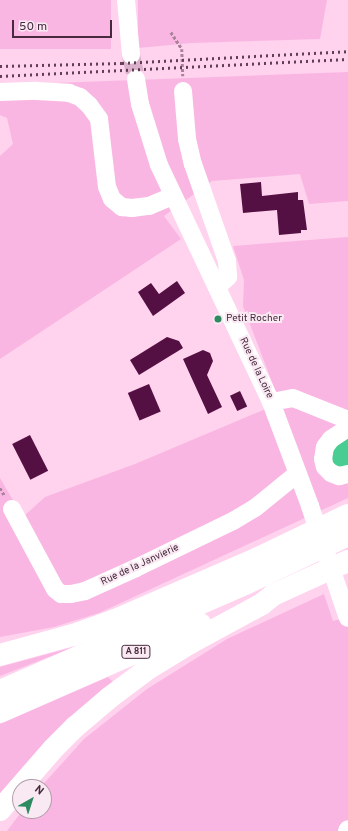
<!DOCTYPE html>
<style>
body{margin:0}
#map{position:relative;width:348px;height:831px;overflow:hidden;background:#ffd2ee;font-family:Overpass,sans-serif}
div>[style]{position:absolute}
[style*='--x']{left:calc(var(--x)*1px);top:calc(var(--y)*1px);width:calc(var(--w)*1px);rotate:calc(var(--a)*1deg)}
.green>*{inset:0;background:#fab6e2;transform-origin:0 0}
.water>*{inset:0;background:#49cd92}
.building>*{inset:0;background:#541043;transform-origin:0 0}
.minor-tunnel>*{height:18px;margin-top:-9px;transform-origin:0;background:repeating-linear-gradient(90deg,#dab0cb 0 18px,transparent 0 27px)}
.path>*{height:2.5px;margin-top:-1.25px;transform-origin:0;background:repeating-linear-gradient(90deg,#a78299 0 3px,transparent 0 5px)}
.minor>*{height:18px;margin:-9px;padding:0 9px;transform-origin:9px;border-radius:9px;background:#fff}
.highway>*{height:22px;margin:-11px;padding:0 11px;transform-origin:11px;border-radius:11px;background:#fff}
.rail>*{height:3px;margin-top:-1.5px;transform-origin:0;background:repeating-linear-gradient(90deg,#5f3f54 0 2px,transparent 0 6px)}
.dots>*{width:11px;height:11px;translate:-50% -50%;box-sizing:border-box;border:2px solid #f9e9f3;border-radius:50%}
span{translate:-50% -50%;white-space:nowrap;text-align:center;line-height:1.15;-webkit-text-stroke:4px #f9e9f3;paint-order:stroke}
.shield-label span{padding:1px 3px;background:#f9e9f3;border:1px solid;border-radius:3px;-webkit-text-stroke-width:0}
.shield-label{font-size:9px;color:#472a3d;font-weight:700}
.poi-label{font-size:10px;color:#472a3d}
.left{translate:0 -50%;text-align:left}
.street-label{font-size:10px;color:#472a3d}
.north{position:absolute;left:12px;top:779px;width:40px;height:40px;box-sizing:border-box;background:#f9e9f3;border:1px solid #b29daa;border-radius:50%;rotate:39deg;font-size:11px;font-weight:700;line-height:16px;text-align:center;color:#472a3d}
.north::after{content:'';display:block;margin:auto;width:14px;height:18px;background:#2d8a61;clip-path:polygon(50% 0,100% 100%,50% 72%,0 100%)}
.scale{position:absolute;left:12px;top:20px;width:100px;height:18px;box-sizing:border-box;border:2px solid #472a3d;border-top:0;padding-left:5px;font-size:12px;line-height:14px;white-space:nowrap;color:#472a3d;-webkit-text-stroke:3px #f9e9f3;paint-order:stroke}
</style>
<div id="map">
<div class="green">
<i style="left:0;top:0;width:111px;height:49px"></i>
<i style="clip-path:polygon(138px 0,327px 0,320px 39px,192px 43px,138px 48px)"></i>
<i style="clip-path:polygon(348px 72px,348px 201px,309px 204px,300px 174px,212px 181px,164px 216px,181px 239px,0 359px,0 156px,13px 144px,7px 118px,0 115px,0 85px)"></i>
<i style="clip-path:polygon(348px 237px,348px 498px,99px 613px,54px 627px,0 637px,0 478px,23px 517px,45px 497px,135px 464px,280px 403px,243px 306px,244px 280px,233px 246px)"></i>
<i style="clip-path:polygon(324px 594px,333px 621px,348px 617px,348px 831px,7px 831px,22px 811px,44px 811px,44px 787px,41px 787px,47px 780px,84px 739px,147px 689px,227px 639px)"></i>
<i style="clip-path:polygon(74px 647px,0 676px,0 667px)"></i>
<i style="clip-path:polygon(108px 677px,113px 682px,0 798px,0 724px)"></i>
</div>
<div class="water">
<i style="clip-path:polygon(348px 433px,348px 472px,332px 469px,329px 449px)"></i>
</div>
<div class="building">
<i style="clip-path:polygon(261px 182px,262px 196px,298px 192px,298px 200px,303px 200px,307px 230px,301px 230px,301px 233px,279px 235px,277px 210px,243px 213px,240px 184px)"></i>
<i style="clip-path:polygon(177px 281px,185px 293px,153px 316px,138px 292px,151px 283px,159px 294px)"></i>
<i style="clip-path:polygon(167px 337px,179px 341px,183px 348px,139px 375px,130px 360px)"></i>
<i style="clip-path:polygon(203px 350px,210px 353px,213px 361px,207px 375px,222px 407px,208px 414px,183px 359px)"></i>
<i style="left:149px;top:384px;width:30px;height:23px;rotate:67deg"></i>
<i style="left:240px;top:391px;width:17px;height:11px;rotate:65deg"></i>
<i style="left:30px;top:435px;width:40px;height:20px;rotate:63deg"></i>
</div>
<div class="minor-tunnel">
<i style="--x:131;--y:55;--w:25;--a:78"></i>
</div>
<div class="path">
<i style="--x:171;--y:32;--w:20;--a:57"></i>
<i style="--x:182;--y:49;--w:27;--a:88"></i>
<i style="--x:0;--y:488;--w:9;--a:58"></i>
</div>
<div class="minor">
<i style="--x:126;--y:0;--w:55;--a:84.8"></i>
<i style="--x:136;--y:79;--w:25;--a:81"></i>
<i style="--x:140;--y:104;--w:64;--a:72.7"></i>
<i style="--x:159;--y:165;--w:262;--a:64.7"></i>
<i style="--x:271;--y:402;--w:111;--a:69.4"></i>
<i style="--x:310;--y:506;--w:118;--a:71.3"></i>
<i style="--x:183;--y:91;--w:48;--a:85.2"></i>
<i style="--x:187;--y:139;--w:26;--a:77"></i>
<i style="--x:193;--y:164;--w:103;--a:70.7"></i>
<i style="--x:227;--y:261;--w:16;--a:86"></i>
<i style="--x:228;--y:277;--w:15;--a:138"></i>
<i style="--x:0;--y:92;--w:36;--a:-2"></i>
<i style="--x:36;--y:91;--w:33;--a:3"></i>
<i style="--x:69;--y:93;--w:12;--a:20"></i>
<i style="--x:80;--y:97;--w:12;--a:42"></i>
<i style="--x:89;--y:105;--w:17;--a:54"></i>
<i style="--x:99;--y:119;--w:68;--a:83.3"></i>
<i style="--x:107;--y:187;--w:13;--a:67"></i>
<i style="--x:112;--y:199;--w:13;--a:39"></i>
<i style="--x:122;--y:207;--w:10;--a:6"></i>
<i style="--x:132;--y:208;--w:17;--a:-7"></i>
<i style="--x:149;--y:206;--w:25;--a:-23"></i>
<i style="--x:271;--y:402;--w:22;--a:-10"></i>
<i style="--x:293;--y:398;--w:59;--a:21.8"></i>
<i style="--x:348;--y:428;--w:20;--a:147"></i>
<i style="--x:331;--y:439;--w:10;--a:127"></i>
<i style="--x:325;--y:447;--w:12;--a:99"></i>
<i style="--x:323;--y:459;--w:8;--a:76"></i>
<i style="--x:325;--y:467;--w:8;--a:45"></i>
<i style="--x:331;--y:473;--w:9;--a:21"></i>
<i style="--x:339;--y:476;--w:9;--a:-13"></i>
<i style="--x:12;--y:509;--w:91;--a:61.7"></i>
<i style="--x:55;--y:589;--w:8;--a:40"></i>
<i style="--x:61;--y:594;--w:10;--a:0"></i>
<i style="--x:71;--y:594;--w:14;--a:-12"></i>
<i style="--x:85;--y:591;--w:56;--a:-24.3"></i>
<i style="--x:136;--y:568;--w:108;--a:-25.9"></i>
<i style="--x:233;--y:521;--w:26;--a:-31"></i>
<i style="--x:255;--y:508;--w:55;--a:-39.1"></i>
<i style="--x:347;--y:831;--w:2;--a:-63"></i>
</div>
<div class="highway">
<i style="--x:0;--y:655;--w:76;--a:-15.3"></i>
<i style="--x:73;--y:635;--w:45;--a:-19.7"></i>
<i style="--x:115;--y:620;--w:154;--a:-23.4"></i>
<i style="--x:256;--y:559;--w:102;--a:-25.6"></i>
<i style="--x:0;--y:691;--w:267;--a:-23.6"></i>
<i style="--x:245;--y:584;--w:114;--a:-25.4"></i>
<i style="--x:0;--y:712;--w:219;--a:-23.7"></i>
<i style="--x:0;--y:810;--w:81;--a:-49"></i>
<i style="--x:53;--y:749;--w:31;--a:-45"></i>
<i style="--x:75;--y:727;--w:45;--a:-40.5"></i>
<i style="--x:109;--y:698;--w:50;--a:-36.9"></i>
<i style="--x:149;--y:668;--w:48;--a:-31.4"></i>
<i style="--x:190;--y:643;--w:82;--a:-28.4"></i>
<i style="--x:262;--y:604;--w:14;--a:-39"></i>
<i style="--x:273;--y:595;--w:82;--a:-24.4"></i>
</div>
<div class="rail">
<i style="--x:0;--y:66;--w:122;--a:-1.4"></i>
<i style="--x:122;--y:63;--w:226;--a:-3"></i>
<i style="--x:0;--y:76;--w:348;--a:-2.8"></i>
</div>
<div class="dots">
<i style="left:218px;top:319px;background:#2d8a61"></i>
</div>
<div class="shield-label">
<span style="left:136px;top:652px">A 811</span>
</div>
<div class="poi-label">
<span class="left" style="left:226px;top:319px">Petit Rocher</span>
</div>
<div class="street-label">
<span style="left:256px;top:368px;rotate:65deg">Rue de la Loire</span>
<span style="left:140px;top:565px;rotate:-25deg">Rue de la Janvierie</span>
</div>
<div class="north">N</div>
<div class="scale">50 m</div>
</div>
